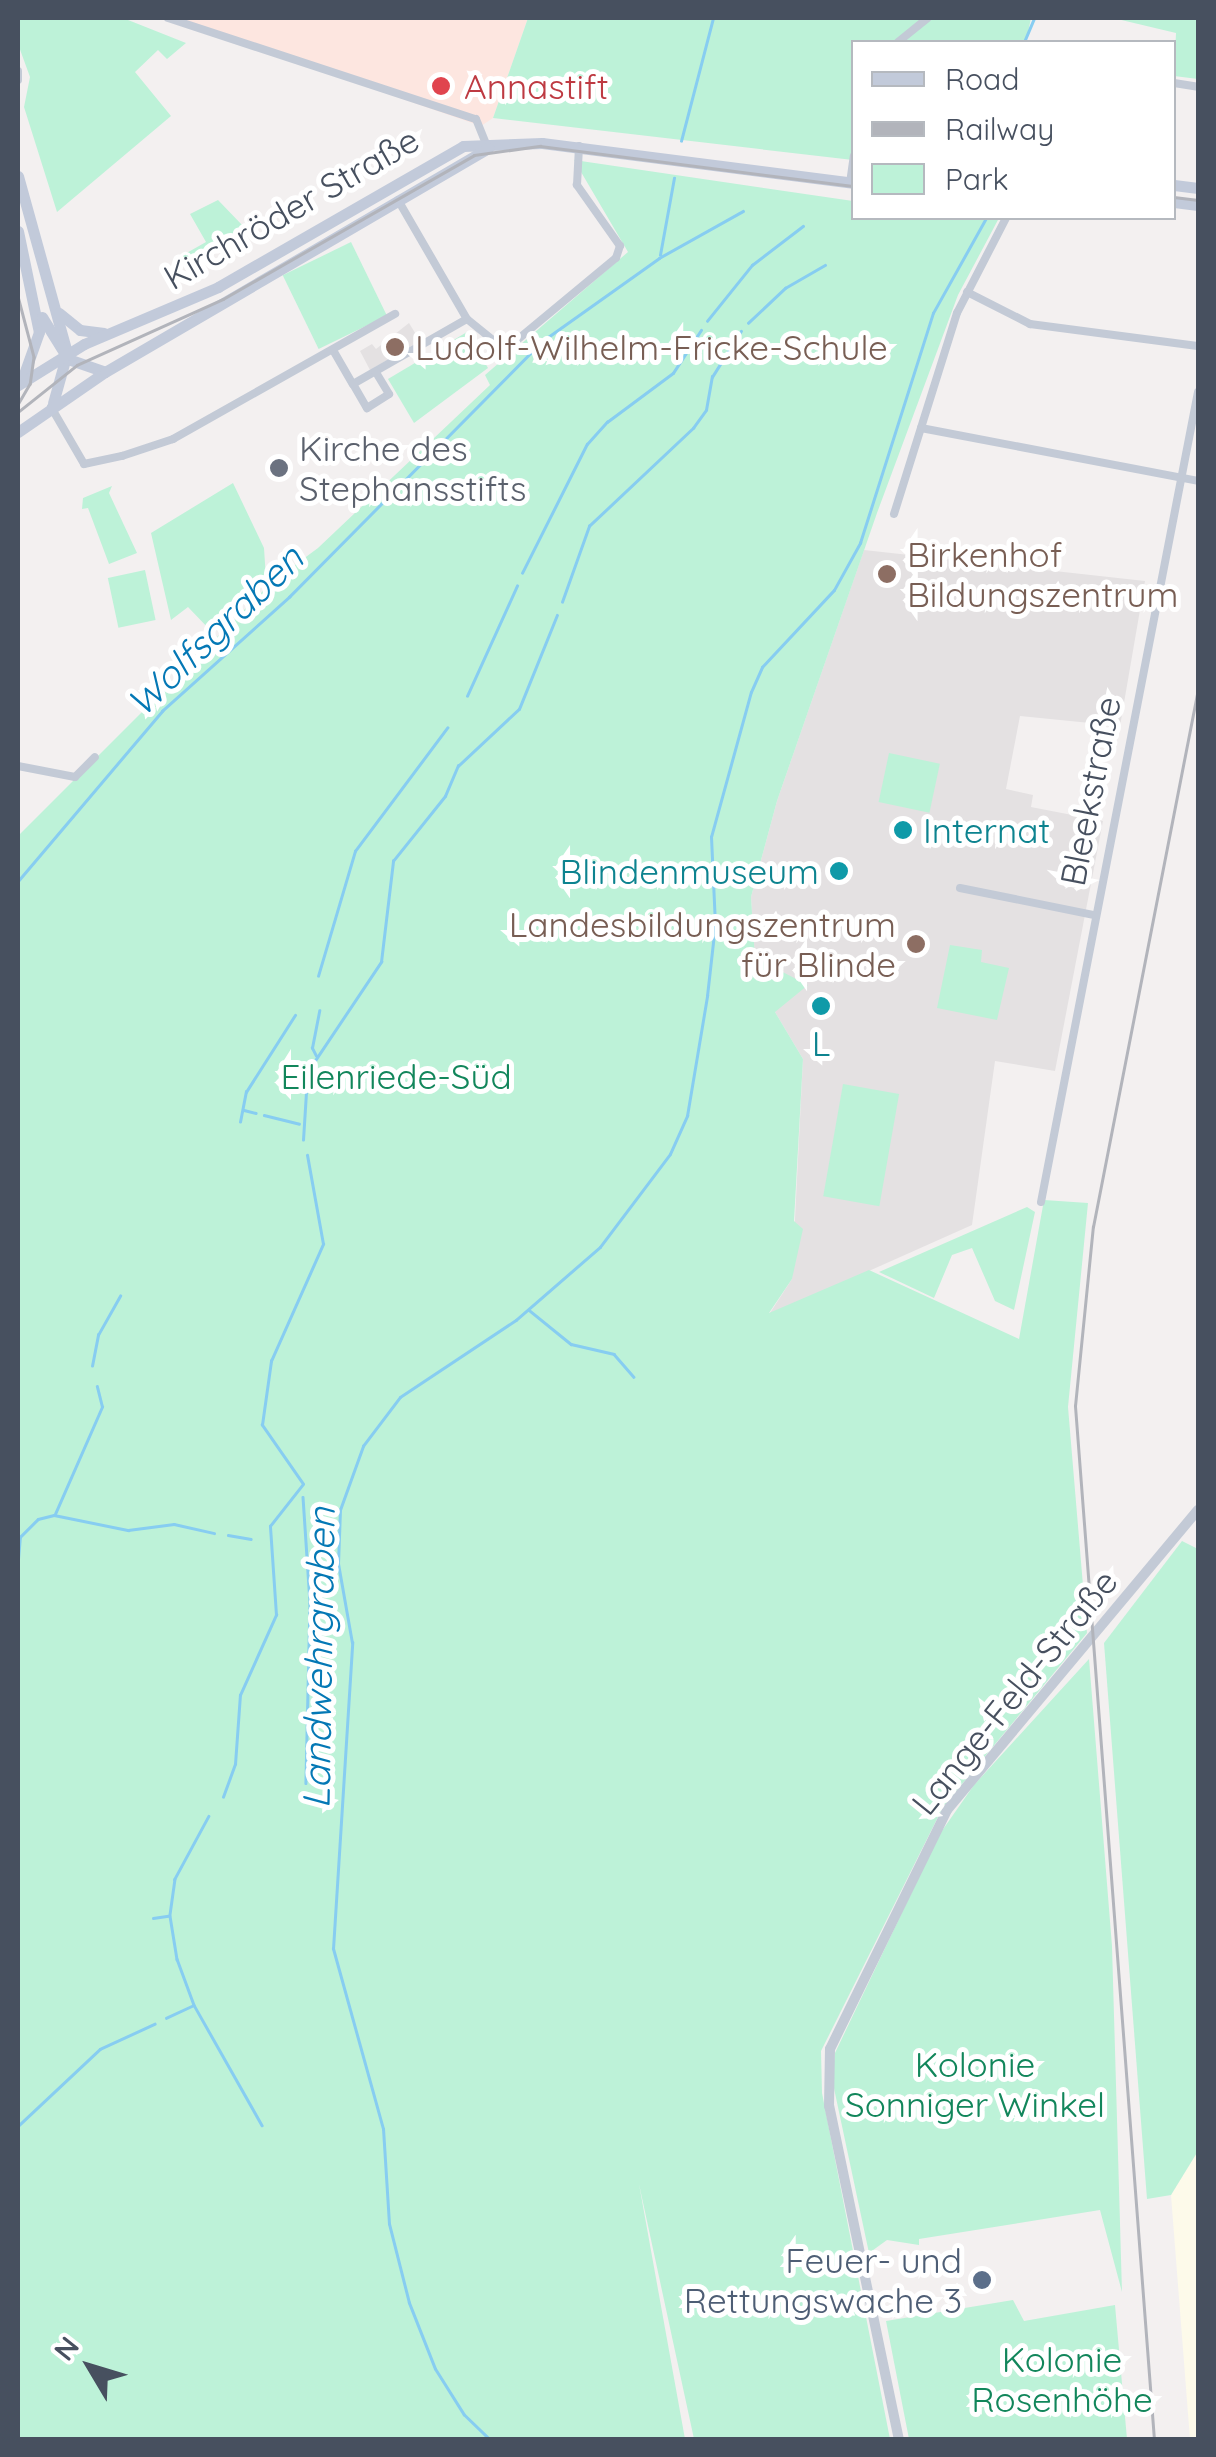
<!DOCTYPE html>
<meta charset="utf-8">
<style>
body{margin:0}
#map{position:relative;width:1216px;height:2457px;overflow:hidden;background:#f3f0f0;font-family:Quicksand,sans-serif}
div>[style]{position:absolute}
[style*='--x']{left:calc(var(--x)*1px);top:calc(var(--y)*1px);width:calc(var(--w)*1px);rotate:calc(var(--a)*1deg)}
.commercial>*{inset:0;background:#fdfaea}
.education>*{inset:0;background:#e4e1e2}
.medical>*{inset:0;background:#fde6e0}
.green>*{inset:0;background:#bdf2d8;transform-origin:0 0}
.stream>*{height:2.5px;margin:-1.25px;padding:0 1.25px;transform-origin:1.25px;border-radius:1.25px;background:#87cdf1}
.minor>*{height:8px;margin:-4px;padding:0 4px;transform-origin:4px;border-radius:4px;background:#c3cad6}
.tertiary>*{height:10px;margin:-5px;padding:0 5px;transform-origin:5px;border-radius:5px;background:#c3cad6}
.secondary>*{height:11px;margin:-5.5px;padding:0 5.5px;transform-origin:5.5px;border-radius:5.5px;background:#c2cada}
.tram>*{height:2.5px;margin:-1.25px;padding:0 1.25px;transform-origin:1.25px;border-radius:1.25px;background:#b2b4bb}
.rail>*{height:2.5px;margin:-1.25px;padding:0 1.25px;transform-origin:1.25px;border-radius:1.25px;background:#b2b4bb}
.dots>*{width:28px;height:28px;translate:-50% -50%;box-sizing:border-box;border:5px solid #fff;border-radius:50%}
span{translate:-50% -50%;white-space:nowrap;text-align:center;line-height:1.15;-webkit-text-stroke:10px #fff;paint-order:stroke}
.health-label{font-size:35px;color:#be3a42}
.left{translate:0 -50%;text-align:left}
.street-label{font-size:35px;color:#47505f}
.education-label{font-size:35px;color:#785e54}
.right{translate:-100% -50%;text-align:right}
.worship-label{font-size:35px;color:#5b616d}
.culture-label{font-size:35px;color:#0d838f}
.park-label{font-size:35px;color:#12865b}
.service-label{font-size:35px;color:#4e5e75}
.water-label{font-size:38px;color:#0478b5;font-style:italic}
.frame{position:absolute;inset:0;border:20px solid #47505f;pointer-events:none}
.legend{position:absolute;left:851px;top:40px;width:325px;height:180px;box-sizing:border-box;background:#fff;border:2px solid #b5b9bf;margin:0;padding:12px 18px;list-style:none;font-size:30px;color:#47505f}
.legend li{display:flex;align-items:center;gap:20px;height:50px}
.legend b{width:50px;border:2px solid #b5b9bf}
.north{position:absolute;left:40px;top:2317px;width:100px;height:100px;-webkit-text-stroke:8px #fff;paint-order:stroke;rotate:308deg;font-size:28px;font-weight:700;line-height:40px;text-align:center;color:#47505f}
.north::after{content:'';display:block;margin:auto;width:35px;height:45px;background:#47505f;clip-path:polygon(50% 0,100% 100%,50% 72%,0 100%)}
</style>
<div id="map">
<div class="commercial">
<i style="clip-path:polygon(1198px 2151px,1198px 2439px,1190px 2439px,1171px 2195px)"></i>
</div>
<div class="education">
<i style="clip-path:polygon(409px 323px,420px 341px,370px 370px,360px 351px,372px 344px,376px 349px)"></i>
<i style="clip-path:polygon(864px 550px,1145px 581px,1120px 726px,1020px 716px,1006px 789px,1033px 795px,1031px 807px,1103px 821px,1055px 1071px,995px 1061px,972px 1225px,768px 1316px,792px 1279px,803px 1059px,775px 1012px,755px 959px,751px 897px,777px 801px)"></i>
</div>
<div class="medical">
<i style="clip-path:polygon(168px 18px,528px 18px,493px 118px,481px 126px)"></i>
</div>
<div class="green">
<i style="clip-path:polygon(18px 18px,123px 18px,186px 43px,167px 59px,158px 50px,135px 72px,171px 116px,57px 212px,24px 107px,30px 77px,18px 44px)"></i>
<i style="clip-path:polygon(528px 18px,1031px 18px,1026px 42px,854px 42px,853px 160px,493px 118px)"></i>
<i style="clip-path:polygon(1113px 18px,1198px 18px,1198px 79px,1174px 76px,1176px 33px)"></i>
<i style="clip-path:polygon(574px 160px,853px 201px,854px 218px,999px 218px,958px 295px,877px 513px,777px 801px,751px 897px,755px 958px,808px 985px,775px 1012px,803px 1059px,794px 1221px,803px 1229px,792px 1279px,769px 1313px,869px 1270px,1019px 1339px,1044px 1200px,1088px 1203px,1068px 1407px,1087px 1633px,943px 1807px,821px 2051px,822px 2093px,890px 2439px,694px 2439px,639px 2184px,685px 2439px,18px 2439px,18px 836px,272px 582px,318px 548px,490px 385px,485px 375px,628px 252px)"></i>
<i style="clip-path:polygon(218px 200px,244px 227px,180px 266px,176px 259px,206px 242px,190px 214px)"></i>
<i style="left:351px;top:242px;width:82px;height:76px;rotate:64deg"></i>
<i style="clip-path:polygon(467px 332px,488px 368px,414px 423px,388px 379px)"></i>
<i style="clip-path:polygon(233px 483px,264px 548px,266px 579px,179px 669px,180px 658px,211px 631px,188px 607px,171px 620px,151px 533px)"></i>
<i style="clip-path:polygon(112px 486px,109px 493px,137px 553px,109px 564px,88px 508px,82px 509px,83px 498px)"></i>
<i style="left:145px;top:570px;width:51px;height:38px;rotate:78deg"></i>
<i style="left:889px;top:753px;width:52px;height:50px;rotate:12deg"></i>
<i style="clip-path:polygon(950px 945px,982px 950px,981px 962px,1009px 968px,997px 1020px,937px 1008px)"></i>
<i style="left:843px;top:1084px;width:57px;height:114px;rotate:10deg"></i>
<i style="clip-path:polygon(1027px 1207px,1035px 1212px,1014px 1310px,995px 1301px,972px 1248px,952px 1255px,934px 1298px,879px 1272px)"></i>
<i style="clip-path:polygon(1182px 1541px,1198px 1549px,1198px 2151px,1171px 2195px,1147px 2199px,1104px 1643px)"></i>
<i style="clip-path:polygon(1089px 1659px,1112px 1946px,1122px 2292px,1100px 2210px,919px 2239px,919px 2245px,887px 2240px,869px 2253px,832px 2079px,835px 2053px,939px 1835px,974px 1785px)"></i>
<i style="clip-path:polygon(1013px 2300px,1024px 2321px,1115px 2305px,1127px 2439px,909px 2439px,886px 2321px)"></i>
</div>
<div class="stream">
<i style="--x:1024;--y:42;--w:26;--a:-67"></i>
<i style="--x:681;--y:141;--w:127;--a:-75.4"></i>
<i style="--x:660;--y:255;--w:78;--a:-79.7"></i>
<i style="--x:707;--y:321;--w:72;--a:-51.2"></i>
<i style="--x:752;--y:265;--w:64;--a:-37.4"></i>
<i style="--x:748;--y:323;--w:51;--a:-43.4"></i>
<i style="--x:785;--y:288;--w:46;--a:-29.9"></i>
<i style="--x:522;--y:573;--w:144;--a:-63.3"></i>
<i style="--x:587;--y:444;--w:30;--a:-48"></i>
<i style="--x:607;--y:422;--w:82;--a:-36.6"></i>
<i style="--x:673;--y:373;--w:51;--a:-56.9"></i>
<i style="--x:562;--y:602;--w:81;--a:-70.4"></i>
<i style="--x:589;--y:526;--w:143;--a:-43.3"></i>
<i style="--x:693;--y:428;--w:22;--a:-54"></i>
<i style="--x:706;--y:410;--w:34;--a:-80"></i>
<i style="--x:712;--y:377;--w:54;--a:-57.8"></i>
<i style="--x:467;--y:696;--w:121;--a:-65.6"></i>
<i style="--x:18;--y:881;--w:223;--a:-49.7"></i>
<i style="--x:162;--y:711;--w:171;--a:-41.9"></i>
<i style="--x:289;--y:597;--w:359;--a:-45.3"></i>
<i style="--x:541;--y:342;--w:145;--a:-35.4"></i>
<i style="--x:659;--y:258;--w:96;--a:-29.2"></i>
<i style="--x:318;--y:976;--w:130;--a:-73.5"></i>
<i style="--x:355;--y:851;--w:154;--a:-53.2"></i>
<i style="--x:316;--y:1056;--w:9;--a:-117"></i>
<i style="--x:312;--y:1048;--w:38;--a:-79"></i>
<i style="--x:310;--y:1068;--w:128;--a:-56.2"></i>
<i style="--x:381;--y:962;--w:102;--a:-83.2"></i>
<i style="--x:393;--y:861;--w:83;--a:-51.3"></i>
<i style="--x:445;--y:796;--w:33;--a:-67"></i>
<i style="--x:458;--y:766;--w:83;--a:-43.1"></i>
<i style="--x:519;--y:709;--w:101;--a:-68"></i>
<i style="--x:244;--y:1110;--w:12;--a:14"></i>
<i style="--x:264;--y:1115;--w:36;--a:14"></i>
<i style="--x:240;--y:1122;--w:31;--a:-79"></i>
<i style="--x:246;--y:1092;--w:91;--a:-57.5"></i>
<i style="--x:303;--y:1140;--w:63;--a:-86.4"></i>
<i style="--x:529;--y:1310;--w:54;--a:39"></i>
<i style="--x:571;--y:1344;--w:44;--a:13.1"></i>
<i style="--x:614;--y:1354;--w:30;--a:49"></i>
<i style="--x:92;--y:1366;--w:32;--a:-79"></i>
<i style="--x:98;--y:1335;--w:45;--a:-60.6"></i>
<i style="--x:303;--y:1497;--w:106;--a:86.2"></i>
<i style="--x:310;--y:1603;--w:180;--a:91.3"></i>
<i style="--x:55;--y:1514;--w:117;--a:-66.3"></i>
<i style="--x:102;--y:1407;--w:21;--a:-104"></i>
<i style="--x:228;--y:1535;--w:23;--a:10"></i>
<i style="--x:18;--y:1559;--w:22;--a:-85"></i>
<i style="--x:20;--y:1537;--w:25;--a:-45"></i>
<i style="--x:38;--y:1519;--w:16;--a:-14"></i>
<i style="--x:54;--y:1515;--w:76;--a:11.5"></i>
<i style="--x:128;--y:1530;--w:46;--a:-7.4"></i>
<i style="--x:174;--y:1524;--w:41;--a:12.7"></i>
<i style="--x:223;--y:1797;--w:35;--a:-70"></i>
<i style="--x:235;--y:1764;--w:69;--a:-85.9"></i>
<i style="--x:240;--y:1695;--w:88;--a:-65.8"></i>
<i style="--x:276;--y:1615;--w:89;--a:-93.9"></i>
<i style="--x:270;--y:1526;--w:53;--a:-51.8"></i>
<i style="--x:303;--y:1484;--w:72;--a:-124.8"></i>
<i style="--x:262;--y:1425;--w:65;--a:-82"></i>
<i style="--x:271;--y:1361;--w:128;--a:-66"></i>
<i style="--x:323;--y:1244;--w:90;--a:-100.2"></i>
<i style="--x:209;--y:1816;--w:72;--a:118.4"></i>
<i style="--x:175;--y:1879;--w:37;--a:98"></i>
<i style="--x:170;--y:1916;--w:44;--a:80.8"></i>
<i style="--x:177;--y:1959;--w:49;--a:69.7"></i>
<i style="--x:194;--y:2005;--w:138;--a:60.5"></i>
<i style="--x:153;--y:1918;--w:15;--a:-8"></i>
<i style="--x:166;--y:2018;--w:29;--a:-25"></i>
<i style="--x:18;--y:2126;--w:112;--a:-43.2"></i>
<i style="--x:100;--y:2049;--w:60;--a:-24.8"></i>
<i style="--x:490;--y:2440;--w:36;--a:-136"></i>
<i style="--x:464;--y:2415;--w:54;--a:-122.2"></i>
<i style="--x:435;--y:2369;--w:71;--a:-111.5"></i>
<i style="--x:409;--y:2303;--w:81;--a:-104.2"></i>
<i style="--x:389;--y:2224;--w:95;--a:-93.6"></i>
<i style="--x:383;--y:2129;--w:187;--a:-105.5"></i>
<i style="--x:333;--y:1949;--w:307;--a:-86.4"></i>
<i style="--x:352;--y:1643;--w:80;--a:-100"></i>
<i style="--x:338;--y:1564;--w:54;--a:-87.9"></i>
<i style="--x:340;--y:1510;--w:68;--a:-70.2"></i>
<i style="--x:363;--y:1446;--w:61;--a:-52.9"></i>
<i style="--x:400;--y:1397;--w:139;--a:-33.6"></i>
<i style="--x:516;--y:1320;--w:111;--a:-41"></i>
<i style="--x:600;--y:1247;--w:116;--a:-53"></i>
<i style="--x:670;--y:1154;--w:42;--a:-65.9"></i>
<i style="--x:687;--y:1116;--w:122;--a:-80.5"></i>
<i style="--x:707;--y:996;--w:71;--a:-83.6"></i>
<i style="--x:715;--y:925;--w:88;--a:-92.6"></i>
<i style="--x:711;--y:837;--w:150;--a:-74.6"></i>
<i style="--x:751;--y:692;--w:27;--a:-66"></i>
<i style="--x:762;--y:667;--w:105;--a:-46.9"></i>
<i style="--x:834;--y:590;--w:54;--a:-61"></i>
<i style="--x:860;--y:543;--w:241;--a:-72.4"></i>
<i style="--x:933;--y:313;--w:109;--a:-60.8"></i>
</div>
<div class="minor">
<i style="--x:168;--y:18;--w:324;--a:18.2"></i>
<i style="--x:476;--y:119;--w:31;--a:68"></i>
<i style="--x:898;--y:42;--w:38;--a:-39"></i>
<i style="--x:18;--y:71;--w:9;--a:90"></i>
<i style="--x:1174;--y:83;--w:24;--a:9"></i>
<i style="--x:850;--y:183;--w:27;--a:-82"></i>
<i style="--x:398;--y:200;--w:138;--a:59.9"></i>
<i style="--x:467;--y:319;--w:49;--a:39.2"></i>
<i style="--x:505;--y:350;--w:144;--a:-39.7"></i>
<i style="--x:616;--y:258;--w:13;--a:-72"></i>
<i style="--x:620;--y:246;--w:75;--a:-125.2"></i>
<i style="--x:577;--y:185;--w:39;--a:-87"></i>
<i style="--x:967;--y:292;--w:71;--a:26.9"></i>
<i style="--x:1030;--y:324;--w:169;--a:7.5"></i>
<i style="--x:333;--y:350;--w:39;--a:60"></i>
<i style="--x:353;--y:384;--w:131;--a:-29.7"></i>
<i style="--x:353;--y:384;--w:28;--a:60"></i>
<i style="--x:367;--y:408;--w:26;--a:-32"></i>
<i style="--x:389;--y:394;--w:26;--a:-121"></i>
<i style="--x:51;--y:407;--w:66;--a:59.9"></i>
<i style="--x:84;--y:464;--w:39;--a:-12"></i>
<i style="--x:122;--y:456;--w:54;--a:-18.4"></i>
<i style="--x:173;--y:439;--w:255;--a:-29.4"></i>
<i style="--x:921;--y:428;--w:282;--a:10.8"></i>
<i style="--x:894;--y:514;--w:211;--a:-72.6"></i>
<i style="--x:957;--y:313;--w:107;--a:-62.7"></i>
<i style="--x:18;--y:766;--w:58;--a:10.9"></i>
<i style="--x:75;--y:777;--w:28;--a:-45"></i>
<i style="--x:960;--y:888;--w:137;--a:11.4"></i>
<i style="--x:1041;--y:1202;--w:825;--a:-79.03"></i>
</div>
<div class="tertiary">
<i style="--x:899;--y:2440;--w:341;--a:-101.8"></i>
<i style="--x:829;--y:2106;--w:57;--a:-89"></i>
<i style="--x:830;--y:2049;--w:266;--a:-63.9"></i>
<i style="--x:947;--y:1810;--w:391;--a:-50.1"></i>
</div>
<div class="secondary">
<i style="--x:18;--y:176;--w:184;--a:74.5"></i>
<i style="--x:67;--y:353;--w:52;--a:105.6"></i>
<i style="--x:1174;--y:185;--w:24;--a:7"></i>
<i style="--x:1174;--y:202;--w:24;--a:7"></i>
<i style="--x:18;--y:231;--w:103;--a:78.3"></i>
<i style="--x:39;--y:332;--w:48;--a:109.6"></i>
<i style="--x:59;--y:313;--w:27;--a:39"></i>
<i style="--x:80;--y:330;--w:24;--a:7"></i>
<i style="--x:42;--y:317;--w:49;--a:58.2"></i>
<i style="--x:68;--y:359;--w:39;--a:19"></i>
<i style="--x:18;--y:385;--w:78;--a:-31.8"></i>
<i style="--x:84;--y:344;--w:146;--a:-23"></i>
<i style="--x:218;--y:287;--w:283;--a:-29.9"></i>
<i style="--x:463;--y:146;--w:79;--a:-2.2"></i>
<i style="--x:542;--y:143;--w:315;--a:7.3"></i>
<i style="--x:18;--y:432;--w:106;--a:-34.6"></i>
<i style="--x:105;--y:372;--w:444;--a:-30.3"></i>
</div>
<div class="tram">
<i style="--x:1174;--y:197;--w:24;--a:7"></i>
<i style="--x:18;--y:296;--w:63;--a:75.3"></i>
<i style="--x:34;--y:357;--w:27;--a:98"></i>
<i style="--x:30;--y:384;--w:24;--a:120"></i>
<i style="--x:18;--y:412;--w:75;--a:-38.5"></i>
<i style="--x:77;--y:365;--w:160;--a:-24.3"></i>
<i style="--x:223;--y:299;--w:289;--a:-29.8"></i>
<i style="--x:474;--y:155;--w:67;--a:-7.8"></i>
<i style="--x:540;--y:146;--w:317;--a:7.3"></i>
</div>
<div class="rail">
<i style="--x:1154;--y:2440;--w:1037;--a:-94.37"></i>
<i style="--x:1075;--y:1406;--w:180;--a:-84.3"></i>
<i style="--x:1093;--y:1227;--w:548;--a:-78.96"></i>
</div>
<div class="dots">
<i style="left:441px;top:86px;background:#e0444e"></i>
<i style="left:395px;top:347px;background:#8d6e63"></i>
<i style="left:279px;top:468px;background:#6b7280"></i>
<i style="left:887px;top:574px;background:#8d6e63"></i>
<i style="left:903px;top:830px;background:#0f9aa8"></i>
<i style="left:839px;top:871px;background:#0f9aa8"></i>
<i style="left:916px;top:944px;background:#8d6e63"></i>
<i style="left:821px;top:1006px;background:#0f9aa8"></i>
<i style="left:982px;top:2280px;background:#5c6f8a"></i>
</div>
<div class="health-label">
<span class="left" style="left:464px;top:86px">Annastift</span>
</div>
<div class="street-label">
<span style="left:291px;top:208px;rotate:-30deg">Kirchröder Straße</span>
<span style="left:1090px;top:791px;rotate:-79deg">Bleekstraße</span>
<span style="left:1014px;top:1692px;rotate:-51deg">Lange-Feld-Straße</span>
</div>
<div class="education-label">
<span class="left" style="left:415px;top:347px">Ludolf-Wilhelm-Fricke-Schule</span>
<span class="left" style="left:907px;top:574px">Birkenhof<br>Bildungszentrum</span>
<span class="right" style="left:896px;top:944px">Landesbildungszentrum<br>für Blinde</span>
</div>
<div class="worship-label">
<span class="left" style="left:299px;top:468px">Kirche des<br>Stephansstifts</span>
</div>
<div class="culture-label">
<span class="left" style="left:923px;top:830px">Internat</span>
<span class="right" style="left:819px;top:871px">Blindenmuseum</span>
<span style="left:821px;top:1043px">L</span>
</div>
<div class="park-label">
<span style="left:396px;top:1076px">Eilenriede-Süd</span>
<span style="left:975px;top:2084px">Kolonie<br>Sonniger Winkel</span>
<span style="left:1062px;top:2379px">Kolonie<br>Rosenhöhe</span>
</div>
<div class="service-label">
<span class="right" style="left:962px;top:2280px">Feuer- und<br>Rettungswache 3</span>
</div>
<div class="water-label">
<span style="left:215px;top:631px;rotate:-44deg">Wolfsgraben</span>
<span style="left:319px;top:1658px;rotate:-89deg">Landwehrgraben</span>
</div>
<div class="frame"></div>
<ul class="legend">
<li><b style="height:12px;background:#c2cada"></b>Road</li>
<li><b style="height:12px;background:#b2b4bb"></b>Railway</li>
<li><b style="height:28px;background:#bdf2d8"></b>Park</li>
</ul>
<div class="north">N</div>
</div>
